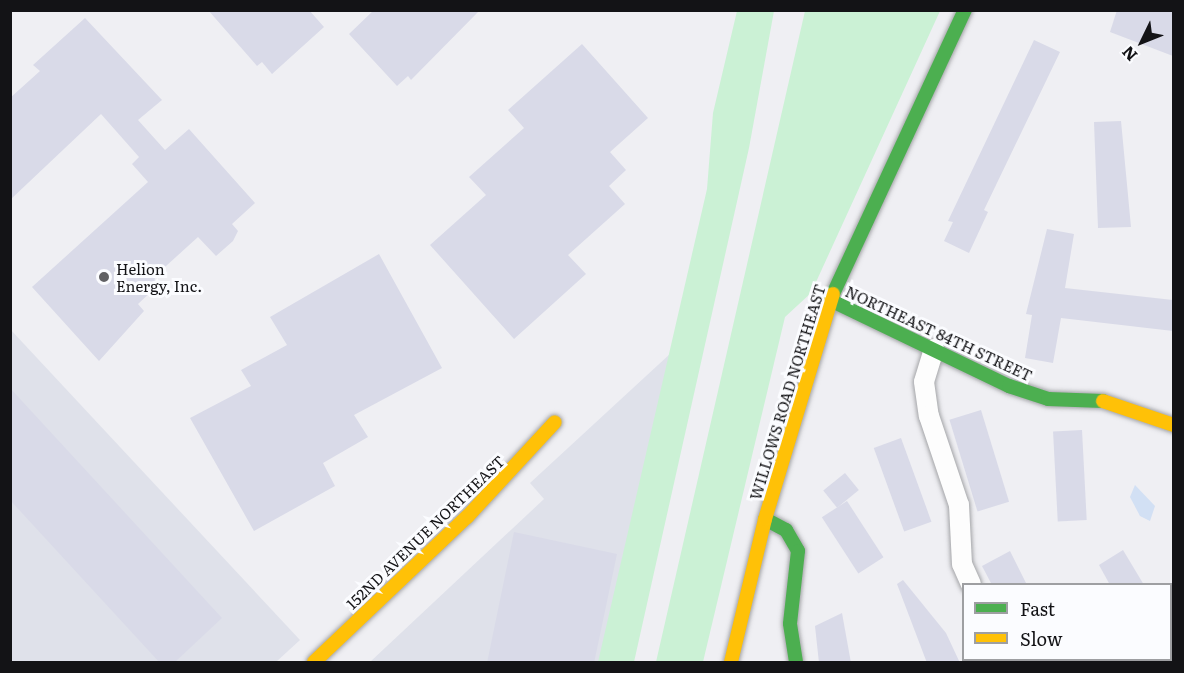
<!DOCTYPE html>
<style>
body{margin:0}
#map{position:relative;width:1184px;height:673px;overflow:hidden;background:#efeff3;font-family:Literata,serif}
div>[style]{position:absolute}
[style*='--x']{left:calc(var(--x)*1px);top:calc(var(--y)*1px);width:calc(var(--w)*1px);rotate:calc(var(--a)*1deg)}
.built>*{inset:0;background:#dfe1ea}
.green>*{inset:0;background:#cbf1d5}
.water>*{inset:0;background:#d2e0f4}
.building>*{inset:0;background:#d9dae8;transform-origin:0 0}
.roads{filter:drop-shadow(0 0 2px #a4a5a8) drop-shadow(0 0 2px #a4a5a8)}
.street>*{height:20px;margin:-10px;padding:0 10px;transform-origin:10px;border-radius:10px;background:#fdfdfd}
.fast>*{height:14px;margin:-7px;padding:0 7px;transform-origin:7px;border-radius:7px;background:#4caf50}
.slow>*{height:14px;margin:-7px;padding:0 7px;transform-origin:7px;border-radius:7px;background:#ffc107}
.dots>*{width:16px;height:16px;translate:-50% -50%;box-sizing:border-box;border:3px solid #fbfcff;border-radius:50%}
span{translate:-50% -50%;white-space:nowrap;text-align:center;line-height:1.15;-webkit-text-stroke:6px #fbfcff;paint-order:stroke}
.poi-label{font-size:15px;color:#131316}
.left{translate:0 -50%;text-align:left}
.street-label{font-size:15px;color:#131316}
.frame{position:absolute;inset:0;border:12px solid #131316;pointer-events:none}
.legend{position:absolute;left:962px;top:583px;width:210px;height:78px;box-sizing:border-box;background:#fbfcff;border:2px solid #9e9fa2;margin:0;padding:8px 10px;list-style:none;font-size:18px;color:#131316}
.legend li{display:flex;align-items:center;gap:12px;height:30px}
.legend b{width:30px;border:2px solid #9e9fa2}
.north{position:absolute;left:1112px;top:12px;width:60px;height:60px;-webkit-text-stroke:4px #fbfcff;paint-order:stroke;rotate:227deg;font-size:16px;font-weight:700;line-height:24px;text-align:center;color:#131316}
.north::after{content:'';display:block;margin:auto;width:21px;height:27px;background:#131316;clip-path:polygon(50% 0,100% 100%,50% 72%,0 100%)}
</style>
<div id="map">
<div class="built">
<i style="clip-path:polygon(10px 329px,300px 640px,276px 662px,11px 662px)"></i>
<i style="clip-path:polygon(671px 353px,607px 662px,370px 662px,544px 499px,530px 483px)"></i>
</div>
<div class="green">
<i style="clip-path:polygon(737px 11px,774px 11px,749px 148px,634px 662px,598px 662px,707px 189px,713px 113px)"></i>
<i style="clip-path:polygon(805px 11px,940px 11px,811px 293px,785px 317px,703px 662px,656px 662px)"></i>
</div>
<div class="water">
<i style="clip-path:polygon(1135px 485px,1155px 506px,1150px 521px,1140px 516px,1130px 497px)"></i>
</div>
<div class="building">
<i style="clip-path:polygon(208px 10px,309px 10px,324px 27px,272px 74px,262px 62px,257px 66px)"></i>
<i style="clip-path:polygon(374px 10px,480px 10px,411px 80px,408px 76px,397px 86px,349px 34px)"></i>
<i style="clip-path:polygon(1117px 10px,1173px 10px,1173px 56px,1110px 32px)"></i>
<i style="clip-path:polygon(85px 18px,162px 100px,138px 120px,165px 150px,189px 129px,255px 203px,232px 224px,238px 231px,233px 241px,216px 256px,198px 237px,155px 276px,154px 289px,138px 304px,144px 311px,99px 361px,32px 287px,148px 182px,132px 164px,139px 157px,101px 114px,10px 200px,10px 98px,40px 71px,33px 65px)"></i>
<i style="clip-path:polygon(1034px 40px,1060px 52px,984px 210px,988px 212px,969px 253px,944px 241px,953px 222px,948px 221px)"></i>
<i style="clip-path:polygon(582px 44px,648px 118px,610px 152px,626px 170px,609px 186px,625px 204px,568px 255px,586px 274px,514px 339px,430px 245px,486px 195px,469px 177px,524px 128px,508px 110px)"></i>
<i style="clip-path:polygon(1121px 121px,1131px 227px,1098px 228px,1094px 122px)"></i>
<i style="clip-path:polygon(1047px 229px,1074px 234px,1065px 288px,1173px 300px,1173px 331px,1061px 318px,1053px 363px,1025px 358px,1032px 315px,1026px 314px)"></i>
<i style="clip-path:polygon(379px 254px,442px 368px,354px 415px,368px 437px,323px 463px,335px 486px,254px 531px,190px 418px,251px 386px,241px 370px,287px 345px,270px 317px)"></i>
<i style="clip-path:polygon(10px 388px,222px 618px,174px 663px,160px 663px,10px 500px)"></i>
<i style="left:981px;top:410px;width:96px;height:33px;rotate:73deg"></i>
<i style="left:1082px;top:430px;width:90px;height:29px;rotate:87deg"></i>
<i style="left:901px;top:438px;width:89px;height:29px;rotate:70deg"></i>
<i style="left:845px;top:473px;width:22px;height:28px;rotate:51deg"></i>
<i style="left:847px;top:501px;width:67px;height:30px;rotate:57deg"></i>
<i style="clip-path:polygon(514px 532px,617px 554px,594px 663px,487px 663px)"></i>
<i style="clip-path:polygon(1123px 550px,1144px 585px,1110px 585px,1099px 565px)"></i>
<i style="clip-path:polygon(1010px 551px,1027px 585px,992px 585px,982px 566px)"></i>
<i style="clip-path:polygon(903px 580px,946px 633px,960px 663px,927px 663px,897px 584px)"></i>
<i style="clip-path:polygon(842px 613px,851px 663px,819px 663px,815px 626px)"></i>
</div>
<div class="roads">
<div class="street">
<i style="--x:934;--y:349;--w:34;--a:107"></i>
<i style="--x:924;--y:382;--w:34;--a:82"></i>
<i style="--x:929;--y:416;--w:94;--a:71.4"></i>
<i style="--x:959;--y:505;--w:59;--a:87.1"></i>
<i style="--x:962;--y:564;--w:22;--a:66"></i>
<i style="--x:1005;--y:660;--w:2;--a:63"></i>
</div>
<div class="fast">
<i style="--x:833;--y:294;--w:313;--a:-65.1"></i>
<i style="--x:830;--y:300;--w:199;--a:25.7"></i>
<i style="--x:1009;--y:386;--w:41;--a:18.4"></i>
<i style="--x:1048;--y:399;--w:55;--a:2.1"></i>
<i style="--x:765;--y:519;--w:24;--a:28"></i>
<i style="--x:786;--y:530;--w:24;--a:60"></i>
<i style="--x:798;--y:551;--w:73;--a:96.3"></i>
<i style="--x:790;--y:624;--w:38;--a:81"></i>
</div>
<div class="slow">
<i style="--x:1103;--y:401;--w:75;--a:18.7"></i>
<i style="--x:314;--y:662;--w:211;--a:-43.5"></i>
<i style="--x:467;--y:517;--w:129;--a:-47.2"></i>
<i style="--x:731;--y:662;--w:147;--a:-76.6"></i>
<i style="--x:765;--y:519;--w:235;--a:-73.2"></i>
</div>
</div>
<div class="dots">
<i style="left:104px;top:277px;background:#606063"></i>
</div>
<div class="poi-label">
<span class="left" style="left:116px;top:277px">Helion<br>Energy, Inc.</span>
</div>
<div class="street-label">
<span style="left:939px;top:333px;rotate:25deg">NORTHEAST 84TH STREET</span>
<span style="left:787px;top:392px;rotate:-73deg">WILLOWS ROAD NORTHEAST</span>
<span style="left:425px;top:532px;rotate:-44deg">152ND AVENUE NORTHEAST</span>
</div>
<div class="frame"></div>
<ul class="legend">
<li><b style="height:8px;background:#4caf50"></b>Fast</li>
<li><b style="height:8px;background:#ffc107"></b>Slow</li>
</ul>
<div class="north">N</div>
</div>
